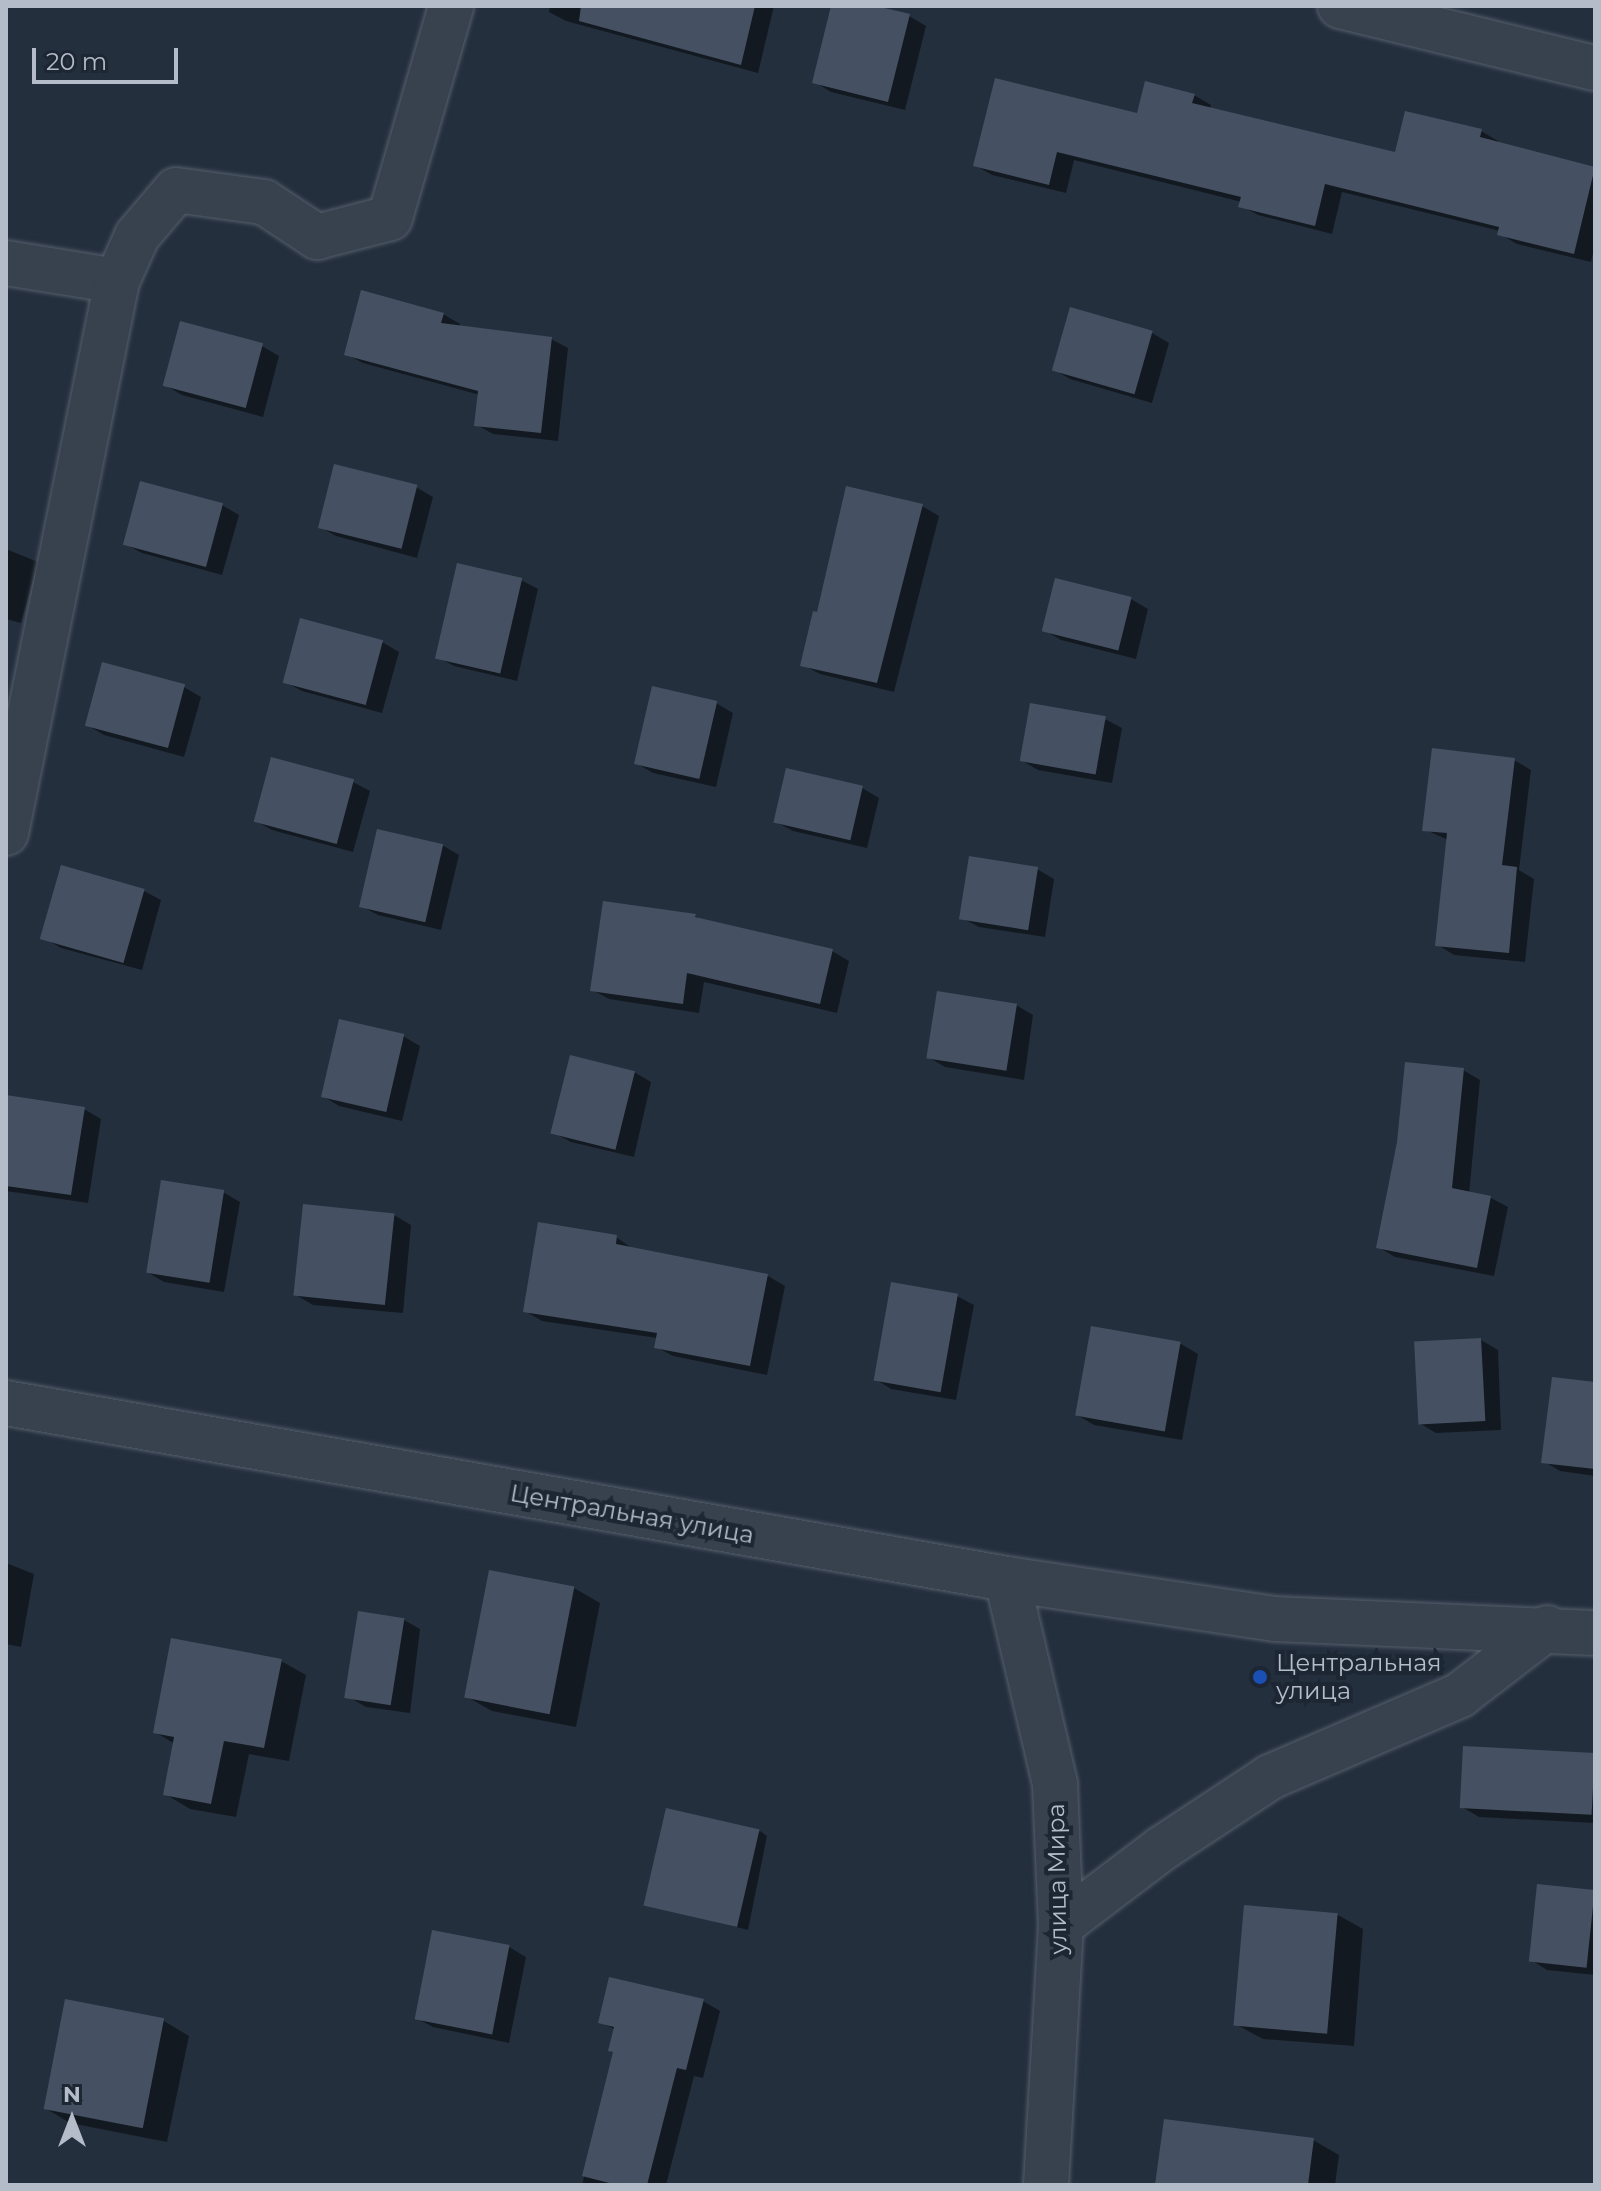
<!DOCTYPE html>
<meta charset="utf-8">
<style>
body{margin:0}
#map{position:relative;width:1601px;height:2191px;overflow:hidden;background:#242f3e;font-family:Montserrat,sans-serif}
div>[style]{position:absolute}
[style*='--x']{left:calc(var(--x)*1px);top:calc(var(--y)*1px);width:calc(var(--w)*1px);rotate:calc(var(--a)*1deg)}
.shadow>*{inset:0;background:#0007}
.building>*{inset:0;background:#455162;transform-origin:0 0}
.roads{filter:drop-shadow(0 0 2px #565f6c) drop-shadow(0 0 2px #565f6c)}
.minor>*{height:44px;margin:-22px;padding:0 22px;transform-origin:22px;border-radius:22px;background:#38414e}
.dots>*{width:22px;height:22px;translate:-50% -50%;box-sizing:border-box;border:4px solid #1d2633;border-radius:50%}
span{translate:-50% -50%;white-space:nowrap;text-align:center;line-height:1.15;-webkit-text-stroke:8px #1d2633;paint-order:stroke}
.street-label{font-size:24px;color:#b4bcc9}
.poi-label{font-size:24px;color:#b4bcc9}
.left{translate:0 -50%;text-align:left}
.frame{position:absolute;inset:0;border:8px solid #b4bcc9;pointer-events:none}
.north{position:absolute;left:32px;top:2079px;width:80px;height:80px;-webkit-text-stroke:6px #1d2633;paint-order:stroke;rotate:0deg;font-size:22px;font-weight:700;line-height:32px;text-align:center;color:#b4bcc9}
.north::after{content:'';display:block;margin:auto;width:28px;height:36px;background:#b4bcc9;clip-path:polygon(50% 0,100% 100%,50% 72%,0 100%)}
.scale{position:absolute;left:32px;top:48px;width:146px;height:36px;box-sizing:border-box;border:4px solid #b4bcc9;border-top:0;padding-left:10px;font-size:24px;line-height:28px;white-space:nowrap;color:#b4bcc9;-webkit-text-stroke:6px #1d2633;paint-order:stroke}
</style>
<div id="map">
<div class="shadow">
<i style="clip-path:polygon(550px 6px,774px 6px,758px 73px,566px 21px,549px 12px)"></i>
<i style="clip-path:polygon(833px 6px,867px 6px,909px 16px,926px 26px,905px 110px,831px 92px,815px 82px)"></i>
<i style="clip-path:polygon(1194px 95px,1211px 105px,1210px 109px,1397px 155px,1481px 131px,1498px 141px,1497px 144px,1595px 168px,1595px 245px,1591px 262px,1517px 244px,1500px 234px,1500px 231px,1342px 192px,1332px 234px,1258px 215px,1241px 206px,1242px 202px,1074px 160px,1066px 193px,992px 175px,975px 165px)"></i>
<i style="clip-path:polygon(443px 314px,460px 324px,459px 328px,551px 339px,568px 348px,558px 441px,493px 434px,477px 425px,480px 395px,363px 363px,346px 354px)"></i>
<i style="clip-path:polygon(1152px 333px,1169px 343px,1152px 403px,1070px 379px,1053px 369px)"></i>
<i style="clip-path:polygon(262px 346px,279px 356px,263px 417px,182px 395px,165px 385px)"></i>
<i style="clip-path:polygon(416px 487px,433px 497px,417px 558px,336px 536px,320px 527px)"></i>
<i style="clip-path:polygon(222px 505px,239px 515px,222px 575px,142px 553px,125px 544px)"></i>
<i style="clip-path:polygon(922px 506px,939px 516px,894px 692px,820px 674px,803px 665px,819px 614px)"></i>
<i style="clip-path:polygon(6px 549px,38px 562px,21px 623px,6px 619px)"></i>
<i style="clip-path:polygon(521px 580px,538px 589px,517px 681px,454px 666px,437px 657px)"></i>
<i style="clip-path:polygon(1131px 599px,1148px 609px,1136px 659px,1061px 640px,1044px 630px)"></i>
<i style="clip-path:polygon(382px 642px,399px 652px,382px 713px,302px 691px,285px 682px)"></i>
<i style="clip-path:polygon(184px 687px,201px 697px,184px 757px,104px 735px,87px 725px)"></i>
<i style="clip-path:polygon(716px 703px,733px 713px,716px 787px,653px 773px,636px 763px)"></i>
<i style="clip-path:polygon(1105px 719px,1122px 728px,1112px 783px,1038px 770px,1021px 760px)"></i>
<i style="clip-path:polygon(1514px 760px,1531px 770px,1519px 870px,1534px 879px,1525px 962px,1454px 955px,1438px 945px,1448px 840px,1424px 829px)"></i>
<i style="clip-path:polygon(353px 782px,370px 791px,353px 852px,272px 830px,256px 821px)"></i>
<i style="clip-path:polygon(862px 788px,879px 798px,867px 848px,793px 831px,776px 822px)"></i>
<i style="clip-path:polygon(442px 845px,459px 855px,441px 930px,378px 915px,361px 906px)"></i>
<i style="clip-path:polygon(1037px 869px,1054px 879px,1045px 937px,979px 927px,962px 918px)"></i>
<i style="clip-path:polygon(144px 891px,161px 900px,142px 970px,61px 948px,44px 938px)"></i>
<i style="clip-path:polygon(695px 916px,706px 922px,832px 951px,849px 961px,837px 1013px,704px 982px,699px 1013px,609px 999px,592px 990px)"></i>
<i style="clip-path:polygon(1016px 1005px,1033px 1015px,1024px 1080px,945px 1067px,928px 1057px)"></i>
<i style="clip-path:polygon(403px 1036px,420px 1046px,402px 1121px,339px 1106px,323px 1096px)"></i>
<i style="clip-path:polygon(1463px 1070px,1480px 1080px,1469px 1194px,1491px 1198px,1508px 1207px,1494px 1276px,1395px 1257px,1378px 1247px)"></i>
<i style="clip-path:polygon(634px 1072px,651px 1082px,634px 1157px,571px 1142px,554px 1133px)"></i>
<i style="clip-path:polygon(6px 1097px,84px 1109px,101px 1119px,88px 1203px,6px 1191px)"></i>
<i style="clip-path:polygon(223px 1192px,240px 1202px,224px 1292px,164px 1282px,147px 1272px)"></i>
<i style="clip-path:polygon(394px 1215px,411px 1225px,403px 1313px,313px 1305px,296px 1295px)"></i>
<i style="clip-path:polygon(616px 1237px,633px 1249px,768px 1276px,785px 1286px,767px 1375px,673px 1356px,656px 1347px,657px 1338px,542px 1321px,525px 1311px)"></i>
<i style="clip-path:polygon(957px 1296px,974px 1305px,956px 1400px,891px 1389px,875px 1379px)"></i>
<i style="clip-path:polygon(1093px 1328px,1181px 1344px,1198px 1354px,1182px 1440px,1094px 1425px,1077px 1415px)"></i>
<i style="clip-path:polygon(1481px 1340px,1498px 1350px,1501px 1430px,1436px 1433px,1419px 1423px)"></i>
<i style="clip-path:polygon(1595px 1384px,1595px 1476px,1560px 1471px,1543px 1461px)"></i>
<i style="clip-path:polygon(6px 1563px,34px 1574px,21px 1647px,6px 1644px)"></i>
<i style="clip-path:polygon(574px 1588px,600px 1603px,576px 1727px,492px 1711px,467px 1697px)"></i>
<i style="clip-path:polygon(404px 1620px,420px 1629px,410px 1713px,366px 1707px,349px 1697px)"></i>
<i style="clip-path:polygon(281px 1661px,306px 1675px,289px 1761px,249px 1754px,236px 1817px,190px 1809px,165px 1794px,175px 1744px,155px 1732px)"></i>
<i style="clip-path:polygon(1465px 1748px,1595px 1756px,1595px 1823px,1479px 1817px,1462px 1807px)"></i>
<i style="clip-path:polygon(760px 1831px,767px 1836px,748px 1930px,649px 1905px)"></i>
<i style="clip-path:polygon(1595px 1892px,1595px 1975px,1547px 1970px,1531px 1960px)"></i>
<i style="clip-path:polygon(1338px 1915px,1363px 1929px,1354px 2046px,1263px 2039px,1237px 2025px)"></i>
<i style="clip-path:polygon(509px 1947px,526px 1957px,509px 2043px,433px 2027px,416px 2018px)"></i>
<i style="clip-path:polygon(703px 2001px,720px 2011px,703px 2078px,694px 2076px,666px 2185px,582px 2185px,615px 2052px,616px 2030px,600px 2022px)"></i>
<i style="clip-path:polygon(66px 2002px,164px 2021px,189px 2036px,167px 2142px,70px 2123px,45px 2108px)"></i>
<i style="clip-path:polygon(1313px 2140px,1339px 2155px,1335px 2185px,1157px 2185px)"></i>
</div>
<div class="building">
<i style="clip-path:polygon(581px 6px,755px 6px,741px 65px,579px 21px)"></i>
<i style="clip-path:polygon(831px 6px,876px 6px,910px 14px,888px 102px,812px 83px)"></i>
<i style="clip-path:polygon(995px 78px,1137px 113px,1145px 81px,1195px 94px,1192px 103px,1395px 152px,1405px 111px,1482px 129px,1480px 137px,1595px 167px,1574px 254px,1497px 235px,1499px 227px,1325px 184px,1315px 226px,1238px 207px,1241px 197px,1057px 152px,1049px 185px,973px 166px)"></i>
<i style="clip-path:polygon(361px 290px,444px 313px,441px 323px,552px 337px,541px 433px,474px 426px,478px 391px,344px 355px)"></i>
<i style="left:1070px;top:307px;width:86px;height:66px;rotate:16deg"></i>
<i style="left:180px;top:321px;width:86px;height:67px;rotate:15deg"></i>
<i style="left:334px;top:464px;width:86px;height:66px;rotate:14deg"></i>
<i style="left:140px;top:481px;width:86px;height:66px;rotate:15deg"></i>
<i style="clip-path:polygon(846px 486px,923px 504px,877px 683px,800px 666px,813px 611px,817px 612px)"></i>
<i style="left:457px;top:563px;width:67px;height:98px;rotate:13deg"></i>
<i style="left:1055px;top:578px;width:79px;height:55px;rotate:14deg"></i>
<i style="left:300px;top:618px;width:86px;height:67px;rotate:15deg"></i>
<i style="left:102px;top:662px;width:86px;height:66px;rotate:15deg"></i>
<i style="left:652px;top:686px;width:67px;height:80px;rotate:13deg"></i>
<i style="left:1030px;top:703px;width:77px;height:59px;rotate:10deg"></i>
<i style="clip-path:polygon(1432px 748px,1515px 758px,1502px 865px,1517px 867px,1509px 953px,1435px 946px,1447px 833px,1422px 831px)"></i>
<i style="left:271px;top:757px;width:86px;height:67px;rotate:15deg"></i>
<i style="left:786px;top:768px;width:79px;height:56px;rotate:13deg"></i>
<i style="left:377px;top:829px;width:68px;height:80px;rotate:13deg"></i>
<i style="left:969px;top:856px;width:70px;height:64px;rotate:9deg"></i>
<i style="left:61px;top:865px;width:87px;height:77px;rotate:16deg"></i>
<i style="clip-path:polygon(603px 901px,696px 914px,695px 917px,833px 949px,820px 1004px,687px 973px,683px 1004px,590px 991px)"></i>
<i style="left:937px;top:991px;width:81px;height:68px;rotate:9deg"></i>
<i style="left:339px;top:1019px;width:67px;height:80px;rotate:13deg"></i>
<i style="left:570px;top:1055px;width:67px;height:81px;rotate:14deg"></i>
<i style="clip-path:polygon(1405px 1062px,1464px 1068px,1452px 1188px,1491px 1196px,1477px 1268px,1376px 1248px,1397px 1142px)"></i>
<i style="clip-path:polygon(6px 1095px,85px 1107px,71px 1195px,6px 1186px)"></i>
<i style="left:161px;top:1180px;width:64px;height:94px;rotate:9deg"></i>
<i style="left:303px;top:1204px;width:92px;height:92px;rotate:6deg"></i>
<i style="clip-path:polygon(538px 1222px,617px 1235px,616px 1244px,768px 1274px,750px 1366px,654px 1348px,657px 1333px,523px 1312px)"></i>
<i style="left:891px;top:1282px;width:68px;height:100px;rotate:10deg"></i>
<i style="left:1091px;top:1326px;width:91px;height:91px;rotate:10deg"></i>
<i style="left:1481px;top:1338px;width:83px;height:67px;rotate:87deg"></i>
<i style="clip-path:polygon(1552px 1377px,1595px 1382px,1595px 1469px,1541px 1463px)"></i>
<i style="left:489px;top:1570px;width:87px;height:130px;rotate:11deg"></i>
<i style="left:358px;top:1611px;width:47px;height:88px;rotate:9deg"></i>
<i style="clip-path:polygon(171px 1638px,282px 1659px,264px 1748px,224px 1741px,211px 1804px,163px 1795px,174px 1737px,153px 1733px)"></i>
<i style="left:1463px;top:1746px;width:132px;height:62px;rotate:3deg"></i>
<i style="left:666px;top:1808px;width:96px;height:100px;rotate:13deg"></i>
<i style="left:1537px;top:1884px;width:58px;height:78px;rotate:6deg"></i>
<i style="left:1244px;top:1905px;width:94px;height:121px;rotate:5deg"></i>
<i style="left:432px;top:1930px;width:79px;height:91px;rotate:11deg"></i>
<i style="clip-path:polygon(609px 1977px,704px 1999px,686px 2070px,677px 2068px,647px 2185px,617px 2185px,582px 2176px,613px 2052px,608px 2051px,614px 2027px,598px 2023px)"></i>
<i style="left:65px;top:1999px;width:101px;height:112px;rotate:11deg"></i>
<i style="clip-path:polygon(1164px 2119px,1314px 2138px,1308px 2185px,1155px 2185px)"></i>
</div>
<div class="roads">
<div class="minor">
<i style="--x:1340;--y:6;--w:262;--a:13.7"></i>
<i style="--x:6;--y:263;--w:112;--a:9.2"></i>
<i style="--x:117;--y:281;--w:563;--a:101.37"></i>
<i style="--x:117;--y:281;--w:49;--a:-66"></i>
<i style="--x:137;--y:236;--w:60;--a:-49.7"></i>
<i style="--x:176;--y:190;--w:89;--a:7.8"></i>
<i style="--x:264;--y:202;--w:64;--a:33.4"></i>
<i style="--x:317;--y:237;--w:75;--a:-14.6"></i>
<i style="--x:390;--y:218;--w:221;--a:-73.9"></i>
<i style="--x:6;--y:1403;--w:1016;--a:9.97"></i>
<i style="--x:1007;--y:1579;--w:271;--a:8.5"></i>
<i style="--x:1275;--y:1619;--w:320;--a:2.5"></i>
<i style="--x:1007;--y:1579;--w:211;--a:76.8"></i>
<i style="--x:1055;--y:1784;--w:141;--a:87.6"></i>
<i style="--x:1061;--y:1925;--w:260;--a:93.3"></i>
<i style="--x:1061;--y:1925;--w:126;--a:-37.2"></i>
<i style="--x:1161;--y:1849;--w:131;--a:-33.4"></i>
<i style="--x:1270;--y:1777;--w:207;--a:-23.3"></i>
<i style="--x:1460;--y:1695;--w:110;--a:-37.6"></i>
</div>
</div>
<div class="dots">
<i style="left:1260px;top:1677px;background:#1a4fb4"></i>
</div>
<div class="street-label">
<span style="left:632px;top:1514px;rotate:10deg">Центральная улица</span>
<span style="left:1057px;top:1879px;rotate:-91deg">улица Мира</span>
</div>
<div class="poi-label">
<span class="left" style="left:1276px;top:1677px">Центральная<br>улица</span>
</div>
<div class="frame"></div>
<div class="north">N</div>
<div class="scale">20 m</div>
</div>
